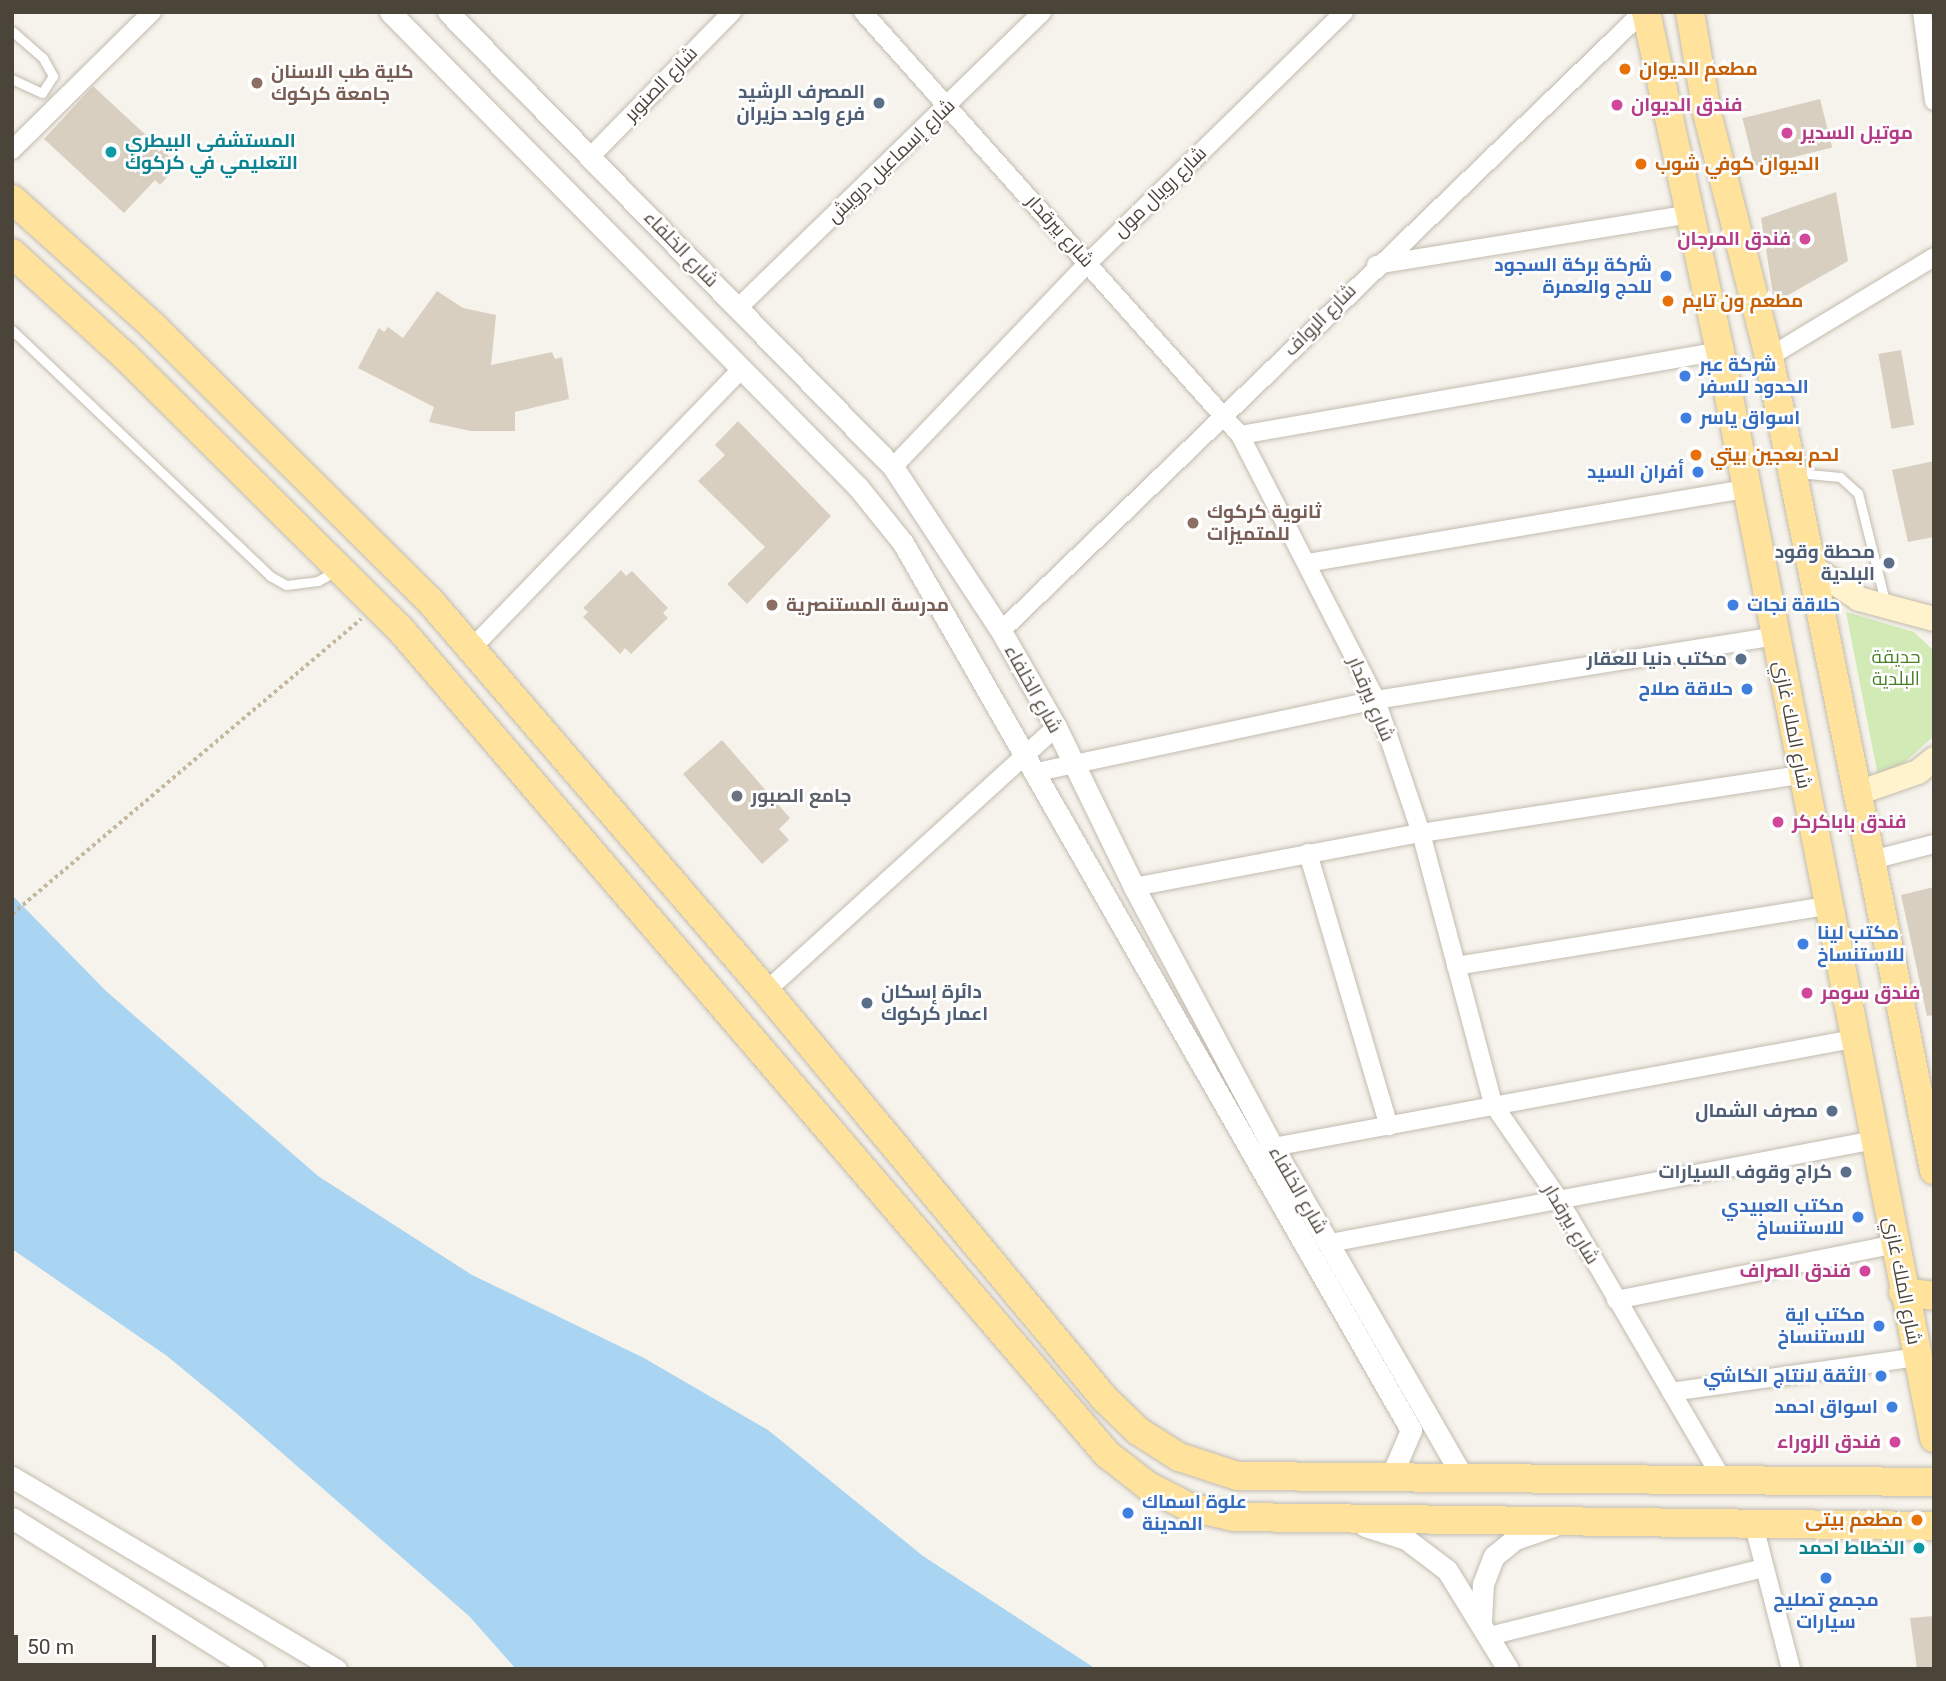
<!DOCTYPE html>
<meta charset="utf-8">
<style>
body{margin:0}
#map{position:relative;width:1946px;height:1681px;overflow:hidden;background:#f6f3ec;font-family:Roboto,Cairo,sans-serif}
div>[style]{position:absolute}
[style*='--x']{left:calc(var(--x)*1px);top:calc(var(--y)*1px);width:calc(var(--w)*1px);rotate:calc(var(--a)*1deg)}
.green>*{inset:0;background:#d2eab5}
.water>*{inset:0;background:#a9d4f2}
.building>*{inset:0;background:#d8cfc1;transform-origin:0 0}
.path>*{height:3.5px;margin-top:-1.75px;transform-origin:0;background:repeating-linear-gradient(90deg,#c4b79f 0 3.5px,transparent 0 7px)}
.roads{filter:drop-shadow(0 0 2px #c2bbae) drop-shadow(0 0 2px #c2bbae)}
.service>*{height:9px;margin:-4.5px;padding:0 4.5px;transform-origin:4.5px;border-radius:4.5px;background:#fff}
.minor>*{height:18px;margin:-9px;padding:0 9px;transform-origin:9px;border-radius:9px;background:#fff}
.tertiary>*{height:21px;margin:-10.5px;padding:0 10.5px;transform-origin:10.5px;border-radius:10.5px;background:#fff}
.secondary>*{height:24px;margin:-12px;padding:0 12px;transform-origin:12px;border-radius:12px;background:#fff3cd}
.primary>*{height:28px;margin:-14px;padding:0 14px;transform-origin:14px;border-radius:14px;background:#ffe39c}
.dots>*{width:19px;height:19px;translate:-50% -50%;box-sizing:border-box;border:4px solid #fff;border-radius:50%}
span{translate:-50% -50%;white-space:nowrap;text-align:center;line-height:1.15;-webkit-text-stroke:5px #fff;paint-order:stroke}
.food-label{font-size:19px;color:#c56008;font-weight:700}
.left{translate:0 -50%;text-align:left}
.right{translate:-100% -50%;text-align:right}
.education-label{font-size:19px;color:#785e54;font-weight:700}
.street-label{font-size:19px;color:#4b4439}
.service-label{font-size:19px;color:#4e5e75;font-weight:700}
.hotel-label{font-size:19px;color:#b23c85;font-weight:700}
.culture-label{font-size:19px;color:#0d838f;font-weight:700}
.shop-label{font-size:19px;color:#366cbe;font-weight:700}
.park-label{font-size:19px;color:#4a7f2a}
.worship-label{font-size:19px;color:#5b616d;font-weight:700}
.frame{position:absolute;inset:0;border:14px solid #4b4439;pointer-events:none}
.scale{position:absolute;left:14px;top:1635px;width:142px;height:32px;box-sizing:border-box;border:4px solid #4b4439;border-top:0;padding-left:9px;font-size:21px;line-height:24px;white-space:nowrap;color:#4b4439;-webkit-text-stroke:5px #fff;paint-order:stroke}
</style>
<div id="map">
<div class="green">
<i style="clip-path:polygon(1846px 612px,1914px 632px,1934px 651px,1934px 736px,1897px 769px,1878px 776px)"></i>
</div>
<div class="water">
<i style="clip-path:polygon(12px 895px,106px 991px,318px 1176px,472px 1275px,644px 1358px,768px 1430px,923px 1556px,1096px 1669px,516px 1669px,469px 1616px,235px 1412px,167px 1356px,12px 1249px)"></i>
</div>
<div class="building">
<i style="clip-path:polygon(93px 86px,178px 165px,160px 185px,155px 180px,124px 213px,44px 139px)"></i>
<i style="left:1820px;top:99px;width:50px;height:80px;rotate:76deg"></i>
<i style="clip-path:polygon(1836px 192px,1848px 261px,1783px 298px,1773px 294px,1761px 218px)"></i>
<i style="clip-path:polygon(437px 291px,463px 308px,496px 315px,491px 365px,552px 352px,555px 359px,562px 357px,569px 399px,515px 412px,515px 431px,471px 431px,429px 422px,434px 407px,358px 368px,379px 328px,384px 332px,388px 327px,403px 338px)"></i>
<i style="left:1901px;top:350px;width:76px;height:23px;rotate:80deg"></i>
<i style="clip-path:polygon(738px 421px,831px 516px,747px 604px,727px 584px,765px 547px,698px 481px,725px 455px,715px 445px)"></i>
<i style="clip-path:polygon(1934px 461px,1934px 537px,1908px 542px,1892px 470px)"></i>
<i style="clip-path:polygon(621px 570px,626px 576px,632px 571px,668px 608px,663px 613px,668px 618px,631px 654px,625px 648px,620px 654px,583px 617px,588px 612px,583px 608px)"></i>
<i style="clip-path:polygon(722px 740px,790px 818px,779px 829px,789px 840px,762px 864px,683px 774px)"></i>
<i style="clip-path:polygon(1934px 887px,1934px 1015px,1927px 1016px,1901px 895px)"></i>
<i style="clip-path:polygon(1934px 1616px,1934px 1669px,1917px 1669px,1910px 1618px)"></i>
</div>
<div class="path">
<i style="--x:12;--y:914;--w:457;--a:-40.2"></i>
</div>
<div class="roads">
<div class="service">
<i style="--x:12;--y:31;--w:41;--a:41.1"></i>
<i style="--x:43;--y:58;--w:21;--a:61"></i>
<i style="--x:53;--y:76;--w:20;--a:123"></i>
<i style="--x:42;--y:93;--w:33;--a:-155"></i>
<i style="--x:12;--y:330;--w:356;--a:43.6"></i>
<i style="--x:270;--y:576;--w:18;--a:29"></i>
<i style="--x:286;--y:585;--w:32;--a:-7"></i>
<i style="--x:318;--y:581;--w:20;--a:-30"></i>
<i style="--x:1798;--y:473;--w:42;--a:5.4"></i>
<i style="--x:1840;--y:477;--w:24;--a:42"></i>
<i style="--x:1858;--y:493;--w:115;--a:76"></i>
</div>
<div class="minor">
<i style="--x:863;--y:12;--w:567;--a:48.29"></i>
<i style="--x:1240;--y:435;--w:298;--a:62.8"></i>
<i style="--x:1376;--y:700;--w:140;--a:71.3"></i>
<i style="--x:1421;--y:833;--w:280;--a:75.1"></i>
<i style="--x:1493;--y:1104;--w:114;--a:55.3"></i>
<i style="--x:1558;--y:1198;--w:323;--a:59.7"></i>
<i style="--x:1922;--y:12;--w:90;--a:82.3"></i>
<i style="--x:12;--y:150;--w:197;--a:-44.6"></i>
<i style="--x:591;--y:156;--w:202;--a:-45.6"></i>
<i style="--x:1376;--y:265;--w:320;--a:-9.2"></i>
<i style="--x:739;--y:307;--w:423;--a:-44.2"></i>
<i style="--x:1769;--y:357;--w:193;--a:-31.2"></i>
<i style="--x:1240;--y:435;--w:487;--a:-9.9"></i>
<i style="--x:893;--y:467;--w:284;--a:-46.3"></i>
<i style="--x:1089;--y:262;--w:357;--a:-44.4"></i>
<i style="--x:1307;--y:563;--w:445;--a:-9.6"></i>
<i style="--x:1001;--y:631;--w:892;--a:-43.96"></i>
<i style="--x:471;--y:649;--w:389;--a:-46"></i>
<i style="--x:1037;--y:772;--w:347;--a:-12"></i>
<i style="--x:1376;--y:700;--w:405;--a:-9.1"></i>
<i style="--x:1308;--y:853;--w:285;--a:73.5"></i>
<i style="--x:1872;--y:860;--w:64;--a:-14.5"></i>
<i style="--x:1134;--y:887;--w:292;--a:-10.7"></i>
<i style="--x:1421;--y:833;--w:384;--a:-8.7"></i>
<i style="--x:1456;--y:966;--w:376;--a:-9.2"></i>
<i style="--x:766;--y:991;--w:392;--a:-42.3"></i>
<i style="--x:1273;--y:1147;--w:590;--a:-10.55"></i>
<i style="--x:1330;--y:1243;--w:555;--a:-10.7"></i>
<i style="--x:1616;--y:1300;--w:285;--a:-11.3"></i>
<i style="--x:1671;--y:1392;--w:248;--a:-8.1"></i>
<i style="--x:1753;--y:1522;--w:152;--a:75.5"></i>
<i style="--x:1489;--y:1636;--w:282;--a:-13.9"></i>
</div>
<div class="tertiary">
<i style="--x:390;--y:12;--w:667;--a:45.43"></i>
<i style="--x:858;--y:487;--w:72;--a:51.2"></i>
<i style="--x:903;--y:543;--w:1022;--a:60.2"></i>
<i style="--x:1411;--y:1430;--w:51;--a:113.1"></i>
<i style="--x:448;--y:12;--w:636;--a:45.64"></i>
<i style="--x:893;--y:467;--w:196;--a:56.6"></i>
<i style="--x:1001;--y:631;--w:111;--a:60.2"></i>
<i style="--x:1056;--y:727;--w:178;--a:64"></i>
<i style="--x:1134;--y:887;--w:295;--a:61.9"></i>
<i style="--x:1273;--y:1147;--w:382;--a:60.1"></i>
<i style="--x:12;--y:1477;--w:377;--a:30.7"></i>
<i style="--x:12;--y:1518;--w:285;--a:32"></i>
<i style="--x:1365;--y:1526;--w:43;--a:17.6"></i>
<i style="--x:1406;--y:1539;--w:51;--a:37.1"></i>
<i style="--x:1447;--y:1570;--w:116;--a:58.4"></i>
<i style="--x:1481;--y:1621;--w:37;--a:-87"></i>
<i style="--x:1483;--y:1584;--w:30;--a:-69"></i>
<i style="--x:1494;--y:1556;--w:27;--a:-39"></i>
<i style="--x:1515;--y:1539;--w:40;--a:-18.9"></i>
</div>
<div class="secondary">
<i style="--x:1812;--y:567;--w:57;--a:34.2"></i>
<i style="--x:1859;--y:599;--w:78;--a:14.9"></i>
<i style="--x:1858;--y:793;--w:64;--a:-19.3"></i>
<i style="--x:1918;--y:772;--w:21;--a:-39"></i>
</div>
<div class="primary">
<i style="--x:1646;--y:12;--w:347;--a:77.7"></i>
<i style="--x:1720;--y:351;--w:1108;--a:78.86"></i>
<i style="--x:1690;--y:12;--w:102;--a:80.4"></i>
<i style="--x:1707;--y:113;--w:252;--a:75.7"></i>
<i style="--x:1769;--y:357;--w:830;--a:78.53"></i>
<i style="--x:12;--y:199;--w:191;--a:42"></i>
<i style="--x:154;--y:327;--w:390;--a:44.8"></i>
<i style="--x:431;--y:602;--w:513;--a:49.27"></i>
<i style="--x:766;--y:991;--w:529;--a:50.29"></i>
<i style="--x:1104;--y:1398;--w:47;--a:44.1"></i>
<i style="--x:1138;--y:1431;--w:49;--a:32.4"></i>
<i style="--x:1179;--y:1457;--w:62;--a:17.9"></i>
<i style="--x:1238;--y:1476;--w:696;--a:0.49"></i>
<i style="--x:12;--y:253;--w:154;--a:42.4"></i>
<i style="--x:126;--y:357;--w:387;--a:44.8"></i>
<i style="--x:401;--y:630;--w:1085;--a:49.41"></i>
<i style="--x:1107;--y:1454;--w:52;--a:38"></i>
<i style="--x:1148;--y:1486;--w:46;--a:27.1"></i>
<i style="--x:1189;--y:1507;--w:46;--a:12.5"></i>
<i style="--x:1234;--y:1517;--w:700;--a:0.74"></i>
<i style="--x:1903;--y:1292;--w:31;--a:7"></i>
</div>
</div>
<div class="dots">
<i style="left:1625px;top:69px;background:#e8710a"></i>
<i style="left:257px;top:83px;background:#8d6e63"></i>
<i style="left:879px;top:103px;background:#5c6f8a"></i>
<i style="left:1617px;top:105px;background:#d1479c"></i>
<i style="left:1787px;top:133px;background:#d1479c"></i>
<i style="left:111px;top:152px;background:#0f9aa8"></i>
<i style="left:1641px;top:164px;background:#e8710a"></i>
<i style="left:1805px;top:239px;background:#d1479c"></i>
<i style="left:1666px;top:276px;background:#3f7fe0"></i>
<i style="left:1668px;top:301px;background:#e8710a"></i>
<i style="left:1685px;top:376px;background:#3f7fe0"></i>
<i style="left:1686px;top:418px;background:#3f7fe0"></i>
<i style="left:1696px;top:455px;background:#e8710a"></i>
<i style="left:1698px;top:472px;background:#3f7fe0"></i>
<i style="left:1193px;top:523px;background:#8d6e63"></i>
<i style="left:1889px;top:563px;background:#5c6f8a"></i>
<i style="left:772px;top:605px;background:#8d6e63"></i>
<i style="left:1733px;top:605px;background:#3f7fe0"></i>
<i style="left:1741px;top:659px;background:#5c6f8a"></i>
<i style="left:1747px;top:689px;background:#3f7fe0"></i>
<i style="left:737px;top:796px;background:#6b7280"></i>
<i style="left:1778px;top:822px;background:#d1479c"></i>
<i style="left:1803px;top:944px;background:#3f7fe0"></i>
<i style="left:1807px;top:993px;background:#d1479c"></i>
<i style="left:867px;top:1003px;background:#5c6f8a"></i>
<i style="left:1832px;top:1111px;background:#5c6f8a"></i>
<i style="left:1846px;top:1172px;background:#5c6f8a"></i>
<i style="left:1858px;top:1217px;background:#3f7fe0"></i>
<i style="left:1865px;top:1271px;background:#d1479c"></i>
<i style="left:1879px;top:1326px;background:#3f7fe0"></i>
<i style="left:1881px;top:1376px;background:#3f7fe0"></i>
<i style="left:1892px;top:1407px;background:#3f7fe0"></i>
<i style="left:1895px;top:1442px;background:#d1479c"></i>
<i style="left:1128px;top:1513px;background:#3f7fe0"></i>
<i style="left:1917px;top:1520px;background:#e8710a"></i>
<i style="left:1919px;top:1548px;background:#0f9aa8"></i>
<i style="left:1826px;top:1578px;background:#3f7fe0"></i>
</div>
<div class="food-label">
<span class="left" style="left:1639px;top:69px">مطعم الديوان</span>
<span class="left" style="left:1655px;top:164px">الديوان كوفي شوب</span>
<span class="left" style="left:1682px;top:301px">مطعم ون تايم</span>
<span class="left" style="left:1710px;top:455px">لحم بعجين بيتي</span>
<span class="right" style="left:1903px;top:1520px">مطعم بیتی</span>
</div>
<div class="education-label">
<span class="left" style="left:271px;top:83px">كلية طب الاسنان<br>جامعة كركوك</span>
<span class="left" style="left:1207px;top:523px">ثانوية كركوك<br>للمتميزات</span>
<span class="left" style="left:786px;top:605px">مدرسة المستنصرية</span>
</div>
<div class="street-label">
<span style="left:661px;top:84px;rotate:-46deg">شارع الصنوبر</span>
<span style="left:891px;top:161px;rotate:-44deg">شارع إسماعيل درويش</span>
<span style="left:1160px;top:192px;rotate:-44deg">شارع رويال مول</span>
<span style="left:1060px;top:231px;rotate:48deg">شارع بيرقدار</span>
<span style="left:681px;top:249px;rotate:46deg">شارع الخلفاء</span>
<span style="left:1320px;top:320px;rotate:-45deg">شارع الرواف</span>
<span style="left:1033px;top:689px;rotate:61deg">شارع الخلفاء</span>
<span style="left:1371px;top:699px;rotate:67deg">شارع بيرقدار</span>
<span style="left:1792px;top:725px;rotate:79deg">شارع الملك غازي</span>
<span style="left:1298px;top:1190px;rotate:60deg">شارع الخلفاء</span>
<span style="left:1571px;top:1224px;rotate:59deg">شارع بيرقدار</span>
<span style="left:1902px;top:1281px;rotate:79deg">شارع الملك غازي</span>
</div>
<div class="service-label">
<span class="right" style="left:865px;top:103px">المصرف الرشید<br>فرع واحد حزیران</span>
<span class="right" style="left:1875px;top:563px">محطة وقود<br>البلدية</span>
<span class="right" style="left:1727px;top:659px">مكتب دنيا للعقار</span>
<span class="left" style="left:881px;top:1003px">دائرة إسكان<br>اعمار كركوك</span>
<span class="right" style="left:1818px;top:1111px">مصرف الشمال</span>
<span class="right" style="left:1832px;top:1172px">كراج وقوف السيارات</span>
</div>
<div class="hotel-label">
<span class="left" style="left:1631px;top:105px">فندق الديوان</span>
<span class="left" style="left:1801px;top:133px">موتيل السدير</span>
<span class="right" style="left:1791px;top:239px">فندق المرجان</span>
<span class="left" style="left:1792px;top:822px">فندق باباكركر</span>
<span class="left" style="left:1821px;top:993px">فندق سومر</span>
<span class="right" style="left:1851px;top:1271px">فندق الصراف</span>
<span class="right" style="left:1881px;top:1442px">فندق الزوراء</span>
</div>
<div class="culture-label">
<span class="left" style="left:125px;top:152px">المستشفى البيطري<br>التعليمي في كركوك</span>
<span class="right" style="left:1905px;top:1548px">الخطاط احمد</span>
</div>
<div class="shop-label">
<span class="right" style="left:1652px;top:276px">شركة بركة السجود<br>للحج والعمرة</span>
<span class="left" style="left:1699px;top:376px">شركة عبر<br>الحدود للسفر</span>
<span class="left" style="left:1700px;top:418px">اسواق ياسر</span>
<span class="right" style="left:1684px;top:472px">أفران السيد</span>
<span class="left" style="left:1747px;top:605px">حلاقة نجات</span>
<span class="right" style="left:1733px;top:689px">حلاقة صلاح</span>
<span class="left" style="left:1817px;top:944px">مكتب لينا<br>للاستنساخ</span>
<span class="right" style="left:1844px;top:1217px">مكتب العبيدي<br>للاستنساخ</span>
<span class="right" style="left:1865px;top:1326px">مكتب اية<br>للاستنساخ</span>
<span class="right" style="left:1867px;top:1376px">الثقة لانتاج الكاشي</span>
<span class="right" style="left:1878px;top:1407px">اسواق احمد</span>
<span class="left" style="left:1142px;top:1513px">علوة اسماك<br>المدينة</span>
<span style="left:1826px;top:1611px">مجمع تصليح<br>سيارات</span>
</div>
<div class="park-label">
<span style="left:1896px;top:668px">حديقة<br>البلدية</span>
</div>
<div class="worship-label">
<span class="left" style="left:751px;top:796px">جامع الصبور</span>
</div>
<div class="frame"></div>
<div class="scale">50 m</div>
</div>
